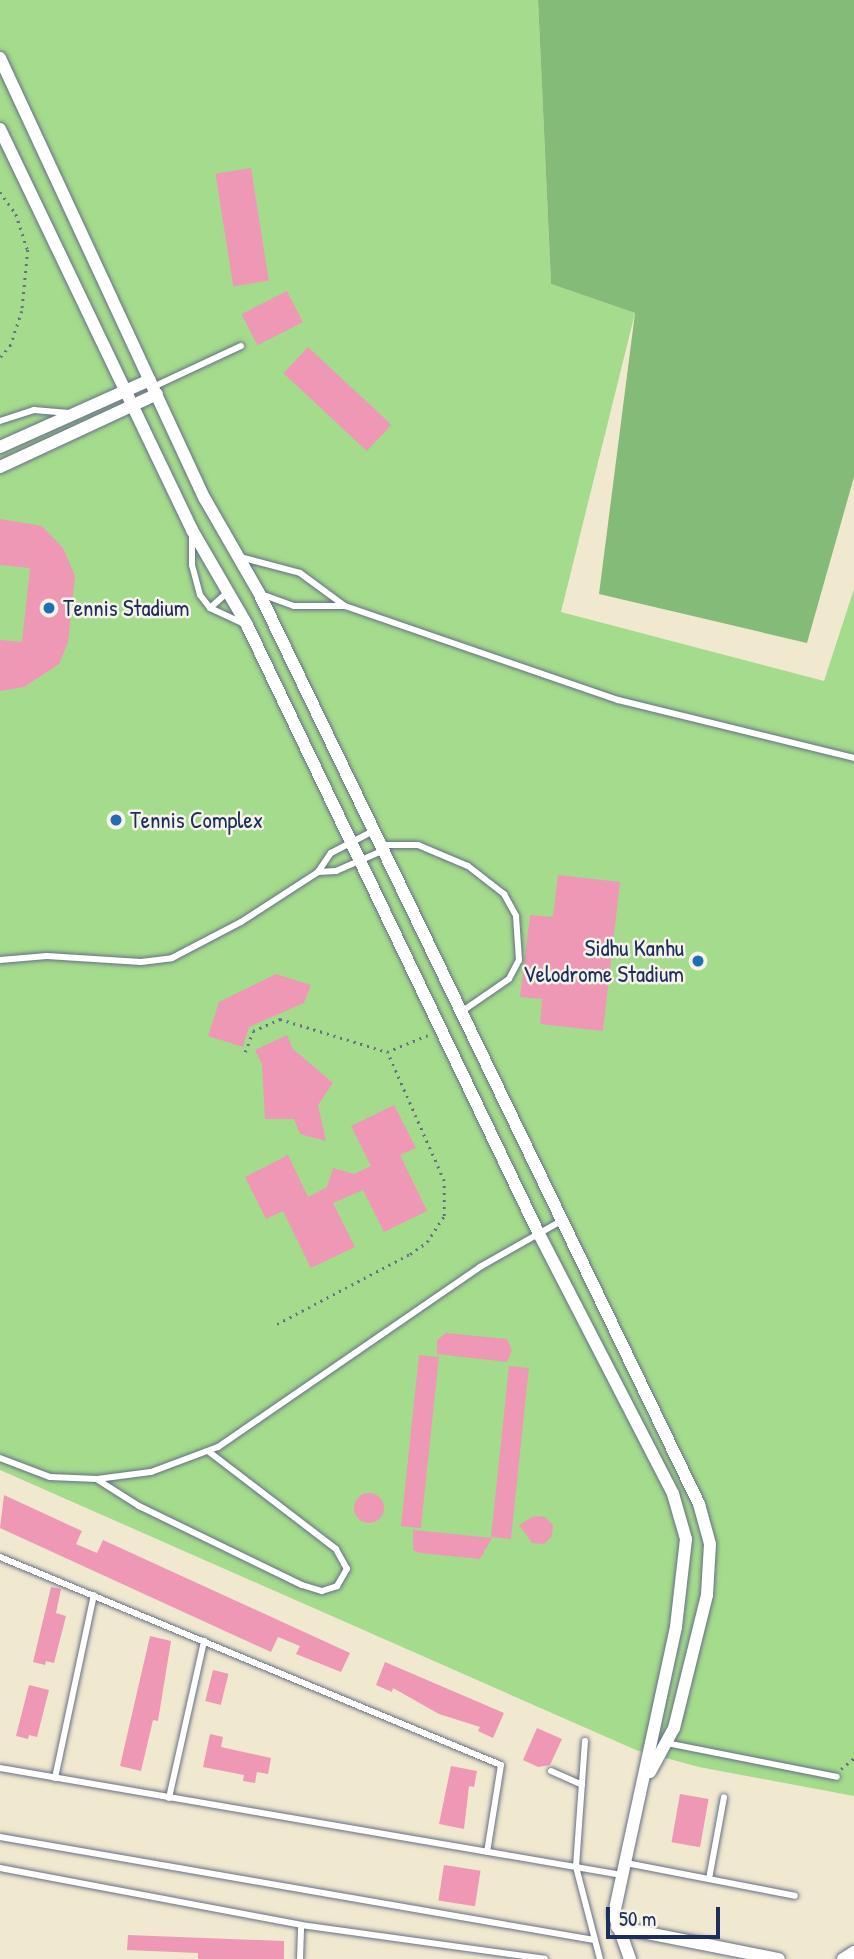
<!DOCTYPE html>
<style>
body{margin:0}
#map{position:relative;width:854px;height:1959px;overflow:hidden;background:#f1e8d0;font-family:"Patrick Hand",sans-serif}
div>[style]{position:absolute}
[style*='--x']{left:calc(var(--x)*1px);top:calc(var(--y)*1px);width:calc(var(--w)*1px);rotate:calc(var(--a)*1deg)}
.green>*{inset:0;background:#a5db8c}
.forest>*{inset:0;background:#84bb78}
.building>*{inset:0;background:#ee98b6;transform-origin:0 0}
.round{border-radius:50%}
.path>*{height:2.5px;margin-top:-1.25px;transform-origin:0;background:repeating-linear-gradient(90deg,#667086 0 2px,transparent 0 7px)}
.roads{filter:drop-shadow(0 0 2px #667086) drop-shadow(0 0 2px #667086)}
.lane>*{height:6px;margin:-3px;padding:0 3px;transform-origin:3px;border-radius:3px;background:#fff}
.street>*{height:12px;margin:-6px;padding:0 6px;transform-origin:6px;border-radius:6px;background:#fff}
.dots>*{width:19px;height:19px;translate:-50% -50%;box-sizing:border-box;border:4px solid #f7f3e8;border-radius:50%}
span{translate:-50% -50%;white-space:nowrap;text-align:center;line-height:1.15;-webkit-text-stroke:5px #f7f3e8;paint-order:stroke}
.poi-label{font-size:23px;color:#1b2f5e}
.left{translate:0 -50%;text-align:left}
.right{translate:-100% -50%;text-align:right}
.scale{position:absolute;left:606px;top:1907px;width:114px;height:32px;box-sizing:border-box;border:4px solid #1b2f5e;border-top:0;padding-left:9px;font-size:21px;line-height:24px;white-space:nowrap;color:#1b2f5e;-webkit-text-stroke:5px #f7f3e8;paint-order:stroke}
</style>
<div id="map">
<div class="green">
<i style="clip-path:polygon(0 0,538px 0,551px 284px,635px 313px,561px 612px,824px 681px,854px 589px,854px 1796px,699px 1767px,636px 1750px,0 1470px)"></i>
</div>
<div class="forest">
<i style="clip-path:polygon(538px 0,854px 0,854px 477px,807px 643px,599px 594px,635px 313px,551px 284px)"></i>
</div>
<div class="building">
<i style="left:251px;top:168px;width:114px;height:36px;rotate:81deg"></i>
<i style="left:287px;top:291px;width:35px;height:51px;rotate:63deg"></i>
<i style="left:308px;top:347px;width:114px;height:36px;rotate:43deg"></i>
<i style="clip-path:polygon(0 519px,42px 526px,63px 548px,75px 576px,68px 642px,59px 664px,24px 687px,0 691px,0 640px,22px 642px,30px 568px,0 565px)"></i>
<i style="clip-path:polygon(558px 875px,620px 882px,603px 1031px,540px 1024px,542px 999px,520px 997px,530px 915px,553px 917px)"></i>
<i style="clip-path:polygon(276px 974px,311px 985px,304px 1003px,249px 1027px,243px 1047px,208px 1036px,219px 1002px)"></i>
<i style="clip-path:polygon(287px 1035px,293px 1049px,333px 1083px,318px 1105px,326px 1141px,300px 1134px,294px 1119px,265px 1119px,262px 1064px,255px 1050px)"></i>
<i style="clip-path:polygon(394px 1105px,416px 1148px,400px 1155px,427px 1211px,384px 1232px,363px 1190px,333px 1203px,355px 1247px,311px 1268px,283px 1211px,266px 1219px,245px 1177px,288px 1155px,308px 1197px,327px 1187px,333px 1168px,354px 1174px,371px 1166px,351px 1126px)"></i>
<i style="clip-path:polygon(446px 1333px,507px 1339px,512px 1350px,507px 1362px,437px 1354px,437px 1340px)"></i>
<i style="left:419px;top:1355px;width:20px;height:172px;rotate:6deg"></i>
<i style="left:509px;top:1366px;width:20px;height:172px;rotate:6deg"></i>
<i class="round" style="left:354px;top:1493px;width:30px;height:30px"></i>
<i style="clip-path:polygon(4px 1495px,82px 1531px,76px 1544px,97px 1553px,103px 1540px,350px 1653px,341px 1672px,296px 1654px,300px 1646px,278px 1637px,271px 1652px,0 1528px)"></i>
<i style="clip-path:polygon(534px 1516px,545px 1517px,553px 1525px,552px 1536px,544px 1544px,532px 1543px,519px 1525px)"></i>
<i style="clip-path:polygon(413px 1530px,492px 1538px,480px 1559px,420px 1553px,413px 1550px)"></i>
<i style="clip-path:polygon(51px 1587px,61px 1589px,56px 1613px,66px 1616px,54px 1663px,46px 1661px,45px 1665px,33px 1662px)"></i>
<i style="clip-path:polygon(150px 1636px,171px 1641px,158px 1721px,153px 1720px,141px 1771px,120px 1766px)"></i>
<i style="clip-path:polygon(385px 1662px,504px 1713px,493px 1738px,478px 1731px,480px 1727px,439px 1714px,393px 1688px,392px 1692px,376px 1685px)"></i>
<i style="left:213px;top:1670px;width:16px;height:32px;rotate:14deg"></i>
<i style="clip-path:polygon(29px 1685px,49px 1690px,37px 1737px,29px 1735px,28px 1739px,16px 1736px)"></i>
<i style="clip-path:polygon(537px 1728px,562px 1739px,550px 1765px,538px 1767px,523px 1760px)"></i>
<i style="clip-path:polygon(210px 1734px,223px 1737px,221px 1747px,271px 1758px,268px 1774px,257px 1772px,255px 1783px,243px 1781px,244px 1775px,203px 1767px)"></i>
<i style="clip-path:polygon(451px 1766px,477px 1771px,474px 1787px,469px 1786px,464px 1829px,439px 1824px)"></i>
<i style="left:680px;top:1794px;width:29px;height:49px;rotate:10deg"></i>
<i style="left:444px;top:1865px;width:37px;height:36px;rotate:9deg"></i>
<i style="clip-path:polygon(128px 1935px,284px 1941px,284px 1959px,198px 1959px,198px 1953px,127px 1950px)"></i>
</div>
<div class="path">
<i style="--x:0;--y:192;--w:27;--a:54"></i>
<i style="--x:16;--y:214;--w:38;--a:72"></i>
<i style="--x:28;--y:250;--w:61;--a:95.6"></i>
<i style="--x:22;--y:311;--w:36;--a:108"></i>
<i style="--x:11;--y:345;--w:17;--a:130"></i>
<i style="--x:245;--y:1052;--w:22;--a:-69"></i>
<i style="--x:253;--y:1031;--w:30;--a:-24"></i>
<i style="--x:280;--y:1019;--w:112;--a:17.1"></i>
<i style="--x:387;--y:1052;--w:44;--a:-22.5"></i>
<i style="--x:277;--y:1324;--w:150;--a:-27.8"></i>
<i style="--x:410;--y:1254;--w:21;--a:-35"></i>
<i style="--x:427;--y:1242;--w:31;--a:-57"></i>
<i style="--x:444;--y:1216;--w:35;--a:-90"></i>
<i style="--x:444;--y:1181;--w:141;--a:-113.8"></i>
<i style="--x:841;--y:1769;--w:17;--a:-40"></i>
</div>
<div class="roads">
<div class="lane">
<i style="--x:153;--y:387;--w:97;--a:-25"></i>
<i style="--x:0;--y:421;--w:36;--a:-18"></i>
<i style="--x:34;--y:410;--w:35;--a:5"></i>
<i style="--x:192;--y:533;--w:32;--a:90"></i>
<i style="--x:192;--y:565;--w:31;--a:75"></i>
<i style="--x:200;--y:595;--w:16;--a:52"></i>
<i style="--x:210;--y:608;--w:38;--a:25"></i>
<i style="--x:240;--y:557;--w:62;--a:14.9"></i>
<i style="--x:300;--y:573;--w:56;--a:36.3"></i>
<i style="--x:345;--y:606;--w:289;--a:19"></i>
<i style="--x:618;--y:700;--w:243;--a:13.8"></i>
<i style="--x:261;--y:594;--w:35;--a:20"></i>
<i style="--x:294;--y:606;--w:49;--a:0"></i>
<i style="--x:210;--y:608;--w:24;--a:-42"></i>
<i style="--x:381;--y:845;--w:37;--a:0"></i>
<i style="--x:418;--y:845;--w:54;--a:22.8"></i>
<i style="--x:468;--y:866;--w:46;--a:37.9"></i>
<i style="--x:504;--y:894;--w:25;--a:61"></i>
<i style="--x:516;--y:916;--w:44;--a:86.1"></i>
<i style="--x:519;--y:960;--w:21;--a:118"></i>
<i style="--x:509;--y:979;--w:58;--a:145.5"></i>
<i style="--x:318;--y:872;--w:18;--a:-3"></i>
<i style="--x:336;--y:871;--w:50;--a:-23.5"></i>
<i style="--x:0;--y:960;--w:47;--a:-4.9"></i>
<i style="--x:47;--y:956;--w:94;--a:3.7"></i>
<i style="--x:141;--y:962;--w:31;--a:-7"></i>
<i style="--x:172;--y:958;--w:78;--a:-27.6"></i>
<i style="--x:241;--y:922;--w:92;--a:-33"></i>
<i style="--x:318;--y:872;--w:23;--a:-56"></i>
<i style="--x:331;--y:853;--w:47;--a:-27.6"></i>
<i style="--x:0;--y:1458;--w:53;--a:20.8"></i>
<i style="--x:50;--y:1477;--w:47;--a:2.4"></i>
<i style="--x:97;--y:1479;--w:54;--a:-7.4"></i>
<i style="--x:151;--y:1472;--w:72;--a:-20.5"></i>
<i style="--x:218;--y:1447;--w:318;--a:-34.5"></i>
<i style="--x:480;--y:1267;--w:93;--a:-29.6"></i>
<i style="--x:98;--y:1480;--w:49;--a:32.4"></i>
<i style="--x:139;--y:1506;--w:181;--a:25.9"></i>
<i style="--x:302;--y:1585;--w:21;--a:17"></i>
<i style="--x:322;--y:1591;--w:16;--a:-18"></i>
<i style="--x:337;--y:1586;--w:20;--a:-60"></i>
<i style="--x:347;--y:1569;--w:23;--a:-119"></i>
<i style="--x:336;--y:1549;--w:161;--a:-142.6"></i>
<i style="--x:0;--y:1557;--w:542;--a:22.55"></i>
<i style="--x:501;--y:1765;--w:88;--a:99.1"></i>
<i style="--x:585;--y:1741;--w:126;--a:94.1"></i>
<i style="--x:576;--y:1867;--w:95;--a:75.4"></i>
<i style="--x:666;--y:1743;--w:174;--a:11.2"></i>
<i style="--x:0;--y:1768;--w:631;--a:9.76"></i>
<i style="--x:551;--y:1771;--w:34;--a:24"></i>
<i style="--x:55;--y:1778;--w:187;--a:-78"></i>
<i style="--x:169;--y:1798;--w:161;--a:-77.4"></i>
<i style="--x:0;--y:1837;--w:603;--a:9.84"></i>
<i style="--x:626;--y:1863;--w:172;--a:11"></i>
<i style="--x:0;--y:1868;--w:306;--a:10.7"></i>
<i style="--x:301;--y:1925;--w:246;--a:7.9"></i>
<i style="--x:709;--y:1879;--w:83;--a:-79.6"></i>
<i style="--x:300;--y:1959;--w:34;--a:-88"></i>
</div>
<div class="street">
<i style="--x:0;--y:58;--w:486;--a:65.1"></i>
<i style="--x:205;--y:499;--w:108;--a:60.1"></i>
<i style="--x:259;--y:593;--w:1012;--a:64.22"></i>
<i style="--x:699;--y:1504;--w:41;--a:74.6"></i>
<i style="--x:710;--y:1544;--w:51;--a:93.4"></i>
<i style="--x:707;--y:1595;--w:137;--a:103.9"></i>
<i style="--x:674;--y:1728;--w:50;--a:118.6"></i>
<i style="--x:0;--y:129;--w:445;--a:64.4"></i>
<i style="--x:192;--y:530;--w:110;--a:59.9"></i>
<i style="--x:247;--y:625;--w:673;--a:64.39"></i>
<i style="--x:538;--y:1232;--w:295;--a:62.7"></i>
<i style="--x:673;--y:1494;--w:47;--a:73.9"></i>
<i style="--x:686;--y:1539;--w:89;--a:96.5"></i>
<i style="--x:676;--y:1627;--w:294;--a:102.2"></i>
<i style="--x:614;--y:1914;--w:48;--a:70.4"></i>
<i style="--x:0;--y:447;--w:164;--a:-24.1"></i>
<i style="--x:0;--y:467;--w:173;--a:-24.9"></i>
<i style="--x:617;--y:1927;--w:165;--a:11.2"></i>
<i style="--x:843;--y:1959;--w:13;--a:-32"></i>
</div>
</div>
<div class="dots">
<i style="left:49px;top:608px;background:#1f6fb2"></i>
<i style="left:116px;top:820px;background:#1f6fb2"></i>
<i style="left:698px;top:961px;background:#1f6fb2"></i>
</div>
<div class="poi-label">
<span class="left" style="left:63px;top:608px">Tennis Stadium</span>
<span class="left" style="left:130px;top:820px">Tennis Complex</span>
<span class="right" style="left:684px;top:961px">Sidhu Kanhu<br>Velodrome Stadium</span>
</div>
<div class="scale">50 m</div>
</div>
